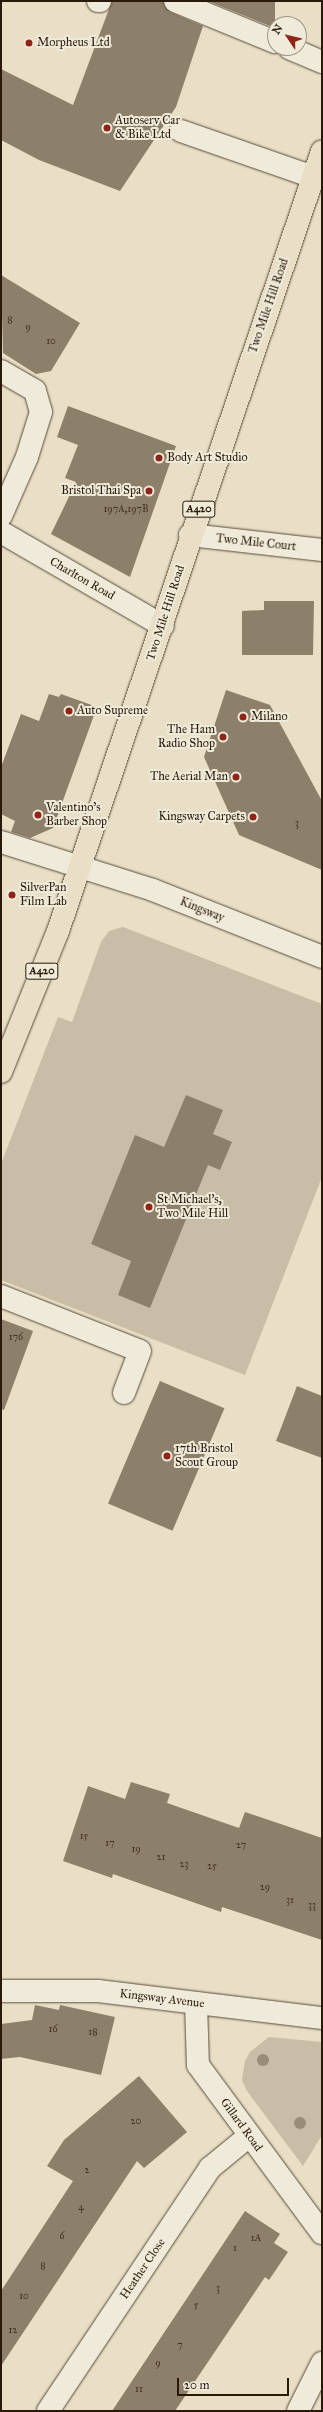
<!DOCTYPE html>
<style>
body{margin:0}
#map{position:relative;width:323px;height:2412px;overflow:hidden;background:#e8dfc6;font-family:"IM FELL Great Primer",serif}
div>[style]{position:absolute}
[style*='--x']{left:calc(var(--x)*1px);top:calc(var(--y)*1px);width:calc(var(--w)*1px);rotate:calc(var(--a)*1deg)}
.green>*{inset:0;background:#c8bda6}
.building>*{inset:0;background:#8c806b;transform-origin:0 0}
.roads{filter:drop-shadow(0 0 1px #594a38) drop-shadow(0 0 1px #594a38)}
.minor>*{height:22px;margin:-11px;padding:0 11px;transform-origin:11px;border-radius:11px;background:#f0eada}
.major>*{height:22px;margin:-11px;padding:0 11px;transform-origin:11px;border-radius:11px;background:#e8dfc6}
.trees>*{width:12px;height:12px;margin:-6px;border-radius:50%;background:#998d77}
.dots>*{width:11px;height:11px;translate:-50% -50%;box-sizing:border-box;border:2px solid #f0eada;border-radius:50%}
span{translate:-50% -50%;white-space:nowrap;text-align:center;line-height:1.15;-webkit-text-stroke:4px #f0eada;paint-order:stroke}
.number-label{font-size:10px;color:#423321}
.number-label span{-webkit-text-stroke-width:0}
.shield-label span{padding:1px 3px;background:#f0eada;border:1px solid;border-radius:3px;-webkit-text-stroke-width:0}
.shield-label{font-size:11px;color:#291908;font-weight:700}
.poi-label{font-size:12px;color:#291908}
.left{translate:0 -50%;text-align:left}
.right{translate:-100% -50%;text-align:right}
.street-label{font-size:12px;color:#291908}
.frame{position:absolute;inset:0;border:2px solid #291908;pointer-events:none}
.north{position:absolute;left:267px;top:16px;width:40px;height:40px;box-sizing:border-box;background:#f0eada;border:1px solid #a09686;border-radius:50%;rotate:305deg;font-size:11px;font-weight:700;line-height:16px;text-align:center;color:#291908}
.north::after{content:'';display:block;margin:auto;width:14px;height:18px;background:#8f2418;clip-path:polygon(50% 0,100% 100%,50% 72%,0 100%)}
.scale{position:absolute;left:177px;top:2378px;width:112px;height:18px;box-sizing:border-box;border:2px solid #291908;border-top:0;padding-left:5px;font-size:12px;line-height:14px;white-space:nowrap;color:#291908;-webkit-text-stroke:3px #f0eada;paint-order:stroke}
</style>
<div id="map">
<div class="green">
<i style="clip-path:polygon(123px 927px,322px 1004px,322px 1177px,245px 1375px,1px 1280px,1px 1164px,58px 1017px,72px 1022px,101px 942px,109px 931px)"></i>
<i style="clip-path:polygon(269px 2037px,322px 2042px,322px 2135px,303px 2166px,247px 2091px,242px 2080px,245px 2061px,250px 2052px)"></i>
</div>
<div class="building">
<i style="clip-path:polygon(112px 1px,163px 1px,170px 12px,203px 26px,176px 107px,120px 191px,39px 160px,1px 140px,1px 69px,73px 105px)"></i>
<i style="clip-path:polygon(208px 1px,275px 1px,275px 28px)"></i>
<i style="clip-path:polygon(1px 275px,80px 323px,51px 371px,36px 374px,3px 353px)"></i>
<i style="clip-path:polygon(68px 406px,176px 446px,130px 577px,51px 534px,76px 482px,65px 478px,78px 445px,57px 437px)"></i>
<i style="clip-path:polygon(264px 601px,314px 601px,313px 655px,242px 655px,242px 611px,264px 610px)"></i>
<i style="clip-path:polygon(226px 690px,270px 705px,322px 801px,322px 870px,239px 835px,204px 757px)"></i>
<i style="clip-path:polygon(49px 694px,59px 697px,61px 694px,97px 707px,53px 828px,30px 838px,11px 832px,15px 821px,1px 814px,1px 767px,21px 714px,39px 721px)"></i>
<i style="clip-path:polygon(186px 1095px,223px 1110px,213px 1134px,232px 1142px,220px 1170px,208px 1165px,150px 1308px,118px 1295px,131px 1261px,91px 1244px,135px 1135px,164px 1147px)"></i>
<i style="clip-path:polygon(1px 1319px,33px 1331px,4px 1410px,1px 1409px)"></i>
<i style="left:160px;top:1381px;width:70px;height:133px;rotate:23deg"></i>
<i style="clip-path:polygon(297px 1386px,322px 1396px,322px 1458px,276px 1441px)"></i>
<i style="clip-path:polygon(131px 1782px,170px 1794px,167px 1803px,239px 1828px,245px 1812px,322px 1838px,322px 1940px,222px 1907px,221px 1912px,113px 1874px,112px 1878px,63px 1861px,88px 1786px,125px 1799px)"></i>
<i style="clip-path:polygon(35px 2005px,59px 2010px,60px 2005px,115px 2017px,101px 2075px,20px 2057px,1px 2059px,1px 2024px,32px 2020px)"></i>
<i style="clip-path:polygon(139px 2076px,187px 2132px,144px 2168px,137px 2161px,1px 2366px,1px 2291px,73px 2181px,47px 2166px,64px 2140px)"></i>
<i style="clip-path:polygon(245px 2211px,280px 2234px,274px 2243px,288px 2252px,269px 2280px,265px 2277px,175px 2411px,112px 2411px)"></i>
</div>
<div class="roads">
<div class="minor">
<i style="--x:98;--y:1;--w:2;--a:0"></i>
<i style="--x:175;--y:1;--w:108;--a:22.3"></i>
<i style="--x:289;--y:48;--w:36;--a:23"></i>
<i style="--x:181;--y:131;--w:140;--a:19.2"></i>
<i style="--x:1;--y:371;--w:39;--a:30"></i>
<i style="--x:35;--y:391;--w:22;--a:74"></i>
<i style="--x:41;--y:412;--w:47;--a:107.3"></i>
<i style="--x:27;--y:457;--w:64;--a:113.8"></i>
<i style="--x:1;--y:532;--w:187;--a:30.1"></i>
<i style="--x:190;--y:535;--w:133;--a:6.5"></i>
<i style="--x:1;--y:842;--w:159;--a:17.5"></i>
<i style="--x:153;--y:890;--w:182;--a:21.6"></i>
<i style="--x:1;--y:1296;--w:149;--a:21.6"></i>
<i style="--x:140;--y:1351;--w:45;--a:110.9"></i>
<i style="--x:1;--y:1991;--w:97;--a:0"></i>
<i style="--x:98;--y:1991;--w:226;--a:6.9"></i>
<i style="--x:196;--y:2003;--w:62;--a:88.2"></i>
<i style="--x:198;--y:2065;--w:209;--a:53.6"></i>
<i style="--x:48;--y:2411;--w:292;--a:-56.3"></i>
<i style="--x:210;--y:2168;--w:50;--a:-39.4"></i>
<i style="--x:298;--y:2411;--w:54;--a:-63.4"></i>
</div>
<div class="major">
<i style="--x:1;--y:1072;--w:152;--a:-68"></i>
<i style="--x:58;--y:931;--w:823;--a:-71.3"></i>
</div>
</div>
<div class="trees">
<i style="left:263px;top:2060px"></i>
<i style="left:300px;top:2123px"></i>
</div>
<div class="dots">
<i style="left:29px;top:43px;background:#8f2418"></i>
<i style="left:107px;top:128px;background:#8f2418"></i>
<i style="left:159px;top:458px;background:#8f2418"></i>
<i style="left:149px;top:491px;background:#8f2418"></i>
<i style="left:69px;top:711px;background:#8f2418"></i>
<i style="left:243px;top:717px;background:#8f2418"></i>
<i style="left:223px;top:737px;background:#8f2418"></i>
<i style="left:236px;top:777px;background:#8f2418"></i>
<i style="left:38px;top:815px;background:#8f2418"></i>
<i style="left:253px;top:817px;background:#8f2418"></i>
<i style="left:12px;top:895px;background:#8f2418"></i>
<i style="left:149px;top:1207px;background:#8f2418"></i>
<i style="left:167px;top:1456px;background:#8f2418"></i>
</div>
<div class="number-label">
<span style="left:10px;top:321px">8</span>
<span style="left:28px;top:328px">9</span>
<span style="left:51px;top:342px">10</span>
<span style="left:126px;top:510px">197A,197B</span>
<span style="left:297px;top:824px">3</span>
<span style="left:16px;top:1338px">176</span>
<span style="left:84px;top:1837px">15</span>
<span style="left:110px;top:1844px">17</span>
<span style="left:241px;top:1846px">27</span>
<span style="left:136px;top:1850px">19</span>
<span style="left:161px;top:1858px">21</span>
<span style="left:184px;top:1865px">23</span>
<span style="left:212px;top:1867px">25</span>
<span style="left:265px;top:1888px">29</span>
<span style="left:290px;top:1901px">31</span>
<span style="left:312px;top:1906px">33</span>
<span style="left:53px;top:2030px">16</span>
<span style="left:93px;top:2033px">18</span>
<span style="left:136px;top:2122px">20</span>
<span style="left:87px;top:2171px">2</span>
<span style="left:81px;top:2208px">4</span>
<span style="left:62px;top:2237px">6</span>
<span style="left:256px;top:2239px">1A</span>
<span style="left:235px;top:2249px">1</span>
<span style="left:43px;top:2267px">8</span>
<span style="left:218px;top:2289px">3</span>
<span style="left:24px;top:2297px">10</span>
<span style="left:196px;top:2306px">5</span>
<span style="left:13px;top:2331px">12</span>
<span style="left:180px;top:2346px">7</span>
<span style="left:158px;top:2364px">9</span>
<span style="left:139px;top:2390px">11</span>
</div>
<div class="shield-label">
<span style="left:199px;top:509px">A420</span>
<span style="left:42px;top:971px">A420</span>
</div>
<div class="poi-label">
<span class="left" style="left:37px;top:43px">Morpheus Ltd</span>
<span class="left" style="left:115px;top:128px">Autoserv Car<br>&amp; Bike Ltd</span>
<span class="left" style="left:167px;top:458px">Body Art Studio</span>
<span class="right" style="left:141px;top:491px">Bristol Thai Spa</span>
<span class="left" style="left:77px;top:711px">Auto Supreme</span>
<span class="left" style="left:251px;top:717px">Milano</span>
<span class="right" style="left:215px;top:737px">The Ham<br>Radio Shop</span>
<span class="right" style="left:228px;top:777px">The Aerial Man</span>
<span class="left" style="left:46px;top:815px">Valentino's<br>Barber Shop</span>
<span class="right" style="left:245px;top:817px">Kingsway Carpets</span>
<span class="left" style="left:20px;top:895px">SilverPan<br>Film Lab</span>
<span class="left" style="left:157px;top:1207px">St Michael's,<br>Two Mile Hill</span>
<span class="left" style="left:175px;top:1456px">17th Bristol<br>Scout Group</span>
</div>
<div class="street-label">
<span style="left:269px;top:306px;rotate:-71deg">Two Mile Hill Road</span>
<span style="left:256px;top:543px;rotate:6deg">Two Mile Court</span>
<span style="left:82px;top:579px;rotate:30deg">Charlton Road</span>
<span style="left:166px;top:613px;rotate:-72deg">Two Mile Hill Road</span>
<span style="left:202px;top:910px;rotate:22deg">Kingsway</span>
<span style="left:162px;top:1999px;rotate:7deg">Kingsway Avenue</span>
<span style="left:241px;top:2125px;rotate:54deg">Gillard Road</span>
<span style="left:143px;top:2269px;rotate:-56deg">Heather Close</span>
</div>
<div class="frame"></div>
<div class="north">N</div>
<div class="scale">20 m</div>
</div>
